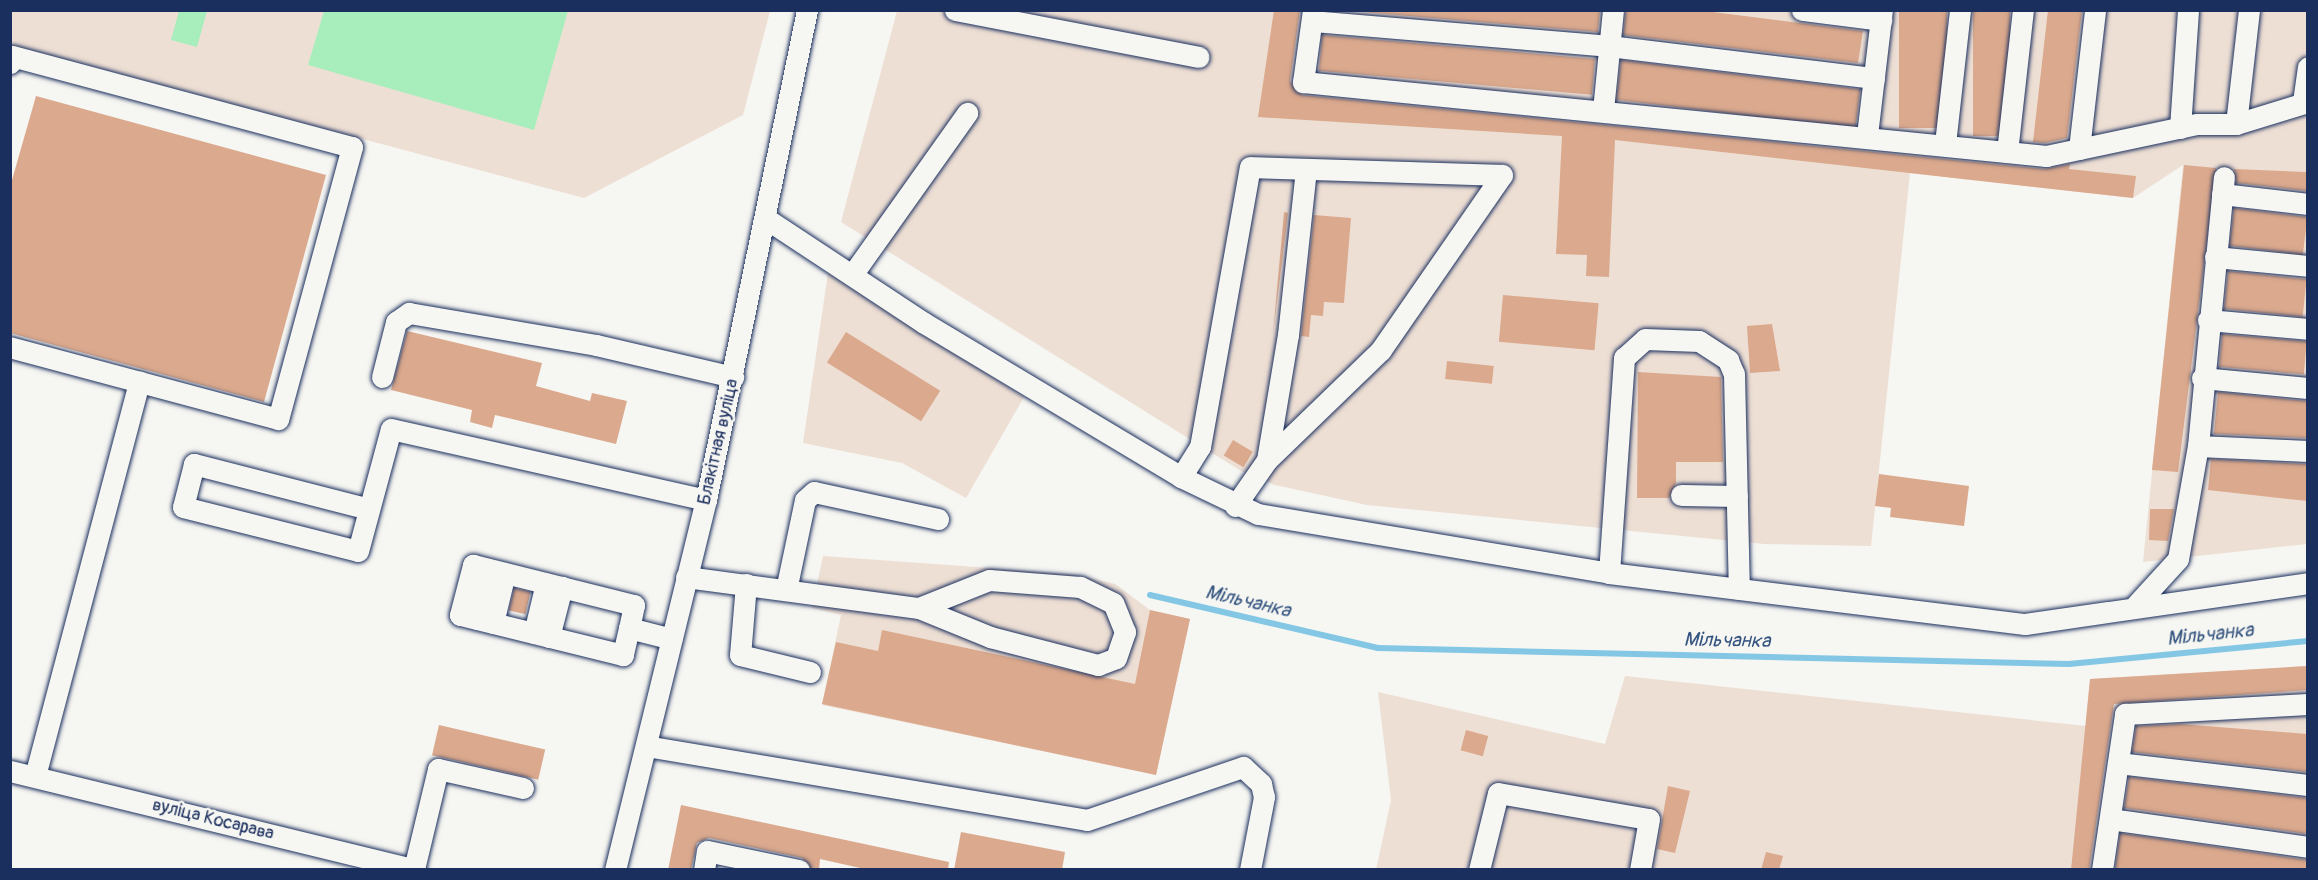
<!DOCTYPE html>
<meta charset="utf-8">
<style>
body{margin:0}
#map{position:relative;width:2318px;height:880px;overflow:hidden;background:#f6f6f2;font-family:Pangolin,sans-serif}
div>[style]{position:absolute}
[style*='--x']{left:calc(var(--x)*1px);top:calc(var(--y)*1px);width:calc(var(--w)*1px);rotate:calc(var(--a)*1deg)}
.built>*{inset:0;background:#eedfd4}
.green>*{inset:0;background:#a7eebc}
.stream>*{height:6px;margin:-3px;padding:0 3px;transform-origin:3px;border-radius:3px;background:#83c7e4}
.building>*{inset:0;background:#dba98d;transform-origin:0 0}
.roads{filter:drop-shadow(0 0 2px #1b2f5e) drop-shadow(0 0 2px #1b2f5e)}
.minor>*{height:21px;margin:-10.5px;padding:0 10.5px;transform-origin:10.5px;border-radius:10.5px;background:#f6f6f2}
span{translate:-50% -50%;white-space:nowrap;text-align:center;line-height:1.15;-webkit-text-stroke:5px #f6f6f2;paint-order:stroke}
.street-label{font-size:18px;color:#1b2f5e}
.water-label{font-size:20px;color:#355580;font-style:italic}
.frame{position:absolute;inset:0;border:12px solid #1b2f5e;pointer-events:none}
</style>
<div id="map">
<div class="built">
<i style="clip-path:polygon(10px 11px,770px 11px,743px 115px,584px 198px,11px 45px)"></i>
<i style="clip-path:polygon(897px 11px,2307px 11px,2307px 544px,2143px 562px,2183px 165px,2133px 198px,1910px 173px,1871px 546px,1764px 544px,1367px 505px,1275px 485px,1241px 471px,841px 222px)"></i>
<i style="clip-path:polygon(828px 273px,1024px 397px,966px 498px,902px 463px,803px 443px)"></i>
<i style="clip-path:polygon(823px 556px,1073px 574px,1115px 584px,1150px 610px,1190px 619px,1156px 775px,822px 705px,841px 615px,812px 608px)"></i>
<i style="clip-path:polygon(2307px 666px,2307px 869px,1376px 870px,1391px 800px,1378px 692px,1605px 744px,1625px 676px,2086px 726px,2090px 679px)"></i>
</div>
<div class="green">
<i style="clip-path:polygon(179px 11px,207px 11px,197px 47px,171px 40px)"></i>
<i style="clip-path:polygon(324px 11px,324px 10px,568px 11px,534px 130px,308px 65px)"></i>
</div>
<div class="stream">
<i style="--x:1150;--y:595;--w:234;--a:13.1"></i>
<i style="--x:1378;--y:648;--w:691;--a:1.33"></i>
<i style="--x:2069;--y:664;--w:240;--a:-5.5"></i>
</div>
<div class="building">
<i style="clip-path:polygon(1274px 10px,1300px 10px,1290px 81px,1302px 95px,2045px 169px,2070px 164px,2069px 169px,2136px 176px,2133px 198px,1615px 140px,1609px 277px,1586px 276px,1587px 255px,1556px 254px,1562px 136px,1258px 117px)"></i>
<i style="clip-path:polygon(1339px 10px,1600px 10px,1598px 32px)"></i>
<i style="clip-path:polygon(1626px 10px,1697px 10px,1863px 31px,1858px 63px,1623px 35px)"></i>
<i style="left:1899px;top:10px;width:48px;height:118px"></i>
<i style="left:1973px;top:10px;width:37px;height:126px"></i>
<i style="clip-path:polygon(2048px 10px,2082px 10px,2067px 138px,2045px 143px,2033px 142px)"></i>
<i style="left:1322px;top:35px;width:274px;height:36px;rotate:5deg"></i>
<i style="left:1621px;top:60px;width:241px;height:40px;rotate:7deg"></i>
<i style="clip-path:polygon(36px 96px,326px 175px,264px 402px,10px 333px,10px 187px)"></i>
<i style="clip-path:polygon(2184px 165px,2216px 168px,2178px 472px,2152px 470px)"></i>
<i style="clip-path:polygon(2234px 169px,2307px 172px,2307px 191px,2236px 183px)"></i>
<i style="left:2234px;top:208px;width:74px;height:38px;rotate:7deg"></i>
<i style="clip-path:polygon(1284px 212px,1288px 213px,1273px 334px)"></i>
<i style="clip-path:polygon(1314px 215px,1351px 218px,1344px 303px,1324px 302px,1323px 316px,1311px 315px,1309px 337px,1301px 336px)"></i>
<i style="left:2228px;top:271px;width:79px;height:38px;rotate:6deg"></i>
<i style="left:1503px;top:295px;width:96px;height:47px;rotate:5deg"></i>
<i style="clip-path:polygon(1772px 324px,1780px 371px,1750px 373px,1747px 326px)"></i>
<i style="clip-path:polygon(407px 331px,542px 363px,536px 386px,590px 401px,592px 393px,627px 401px,616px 444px,495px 415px,492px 428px,470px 422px,472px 410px,391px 390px)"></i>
<i style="left:846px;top:332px;width:111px;height:36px;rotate:32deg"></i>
<i style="left:2222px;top:334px;width:85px;height:33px;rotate:5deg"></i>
<i style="left:1447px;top:361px;width:47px;height:18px;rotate:6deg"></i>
<i style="clip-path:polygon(1638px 372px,1721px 377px,1723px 462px,1676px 462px,1676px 483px,1669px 498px,1637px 498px)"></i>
<i style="clip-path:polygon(2218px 392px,2307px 401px,2307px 438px,2214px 434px)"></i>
<i style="left:1233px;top:440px;width:23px;height:18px;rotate:31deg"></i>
<i style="clip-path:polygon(2211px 459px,2307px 464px,2307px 501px,2208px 490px)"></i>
<i style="clip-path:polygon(1879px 474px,1969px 486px,1964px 526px,1890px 517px,1891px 508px,1875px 506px)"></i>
<i style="clip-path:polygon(2150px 509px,2174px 509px,2168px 541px,2149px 540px)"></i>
<i style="left:514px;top:588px;width:17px;height:23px;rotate:13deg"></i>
<i style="clip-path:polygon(1150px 610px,1190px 619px,1156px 775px,822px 704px,836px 642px,878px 651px,882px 630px,1135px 684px)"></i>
<i style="clip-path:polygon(2307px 666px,2307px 690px,2114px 704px,2089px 870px,2071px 870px,2090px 679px)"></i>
<i style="clip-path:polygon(2180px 724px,2307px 734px,2307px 772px,2132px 752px,2136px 726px)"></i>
<i style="left:439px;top:725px;width:109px;height:31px;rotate:13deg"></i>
<i style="left:1466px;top:730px;width:23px;height:21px;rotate:15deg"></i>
<i style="clip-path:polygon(2129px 777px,2307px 798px,2307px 834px,2124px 808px)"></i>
<i style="clip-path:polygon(1668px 786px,1690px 791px,1675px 853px,1657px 849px)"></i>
<i style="clip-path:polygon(681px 805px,949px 862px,948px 870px,869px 870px,820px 859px,819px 870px,811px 870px,802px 858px,709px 838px,697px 843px,691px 870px,668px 870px)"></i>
<i style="clip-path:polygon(961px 832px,1065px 852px,1062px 870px,954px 870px)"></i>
<i style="clip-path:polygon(2120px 833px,2307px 860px,2307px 870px,2115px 870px)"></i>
<i style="clip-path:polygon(1766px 852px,1783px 856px,1779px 870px,1761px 870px)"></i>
</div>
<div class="roads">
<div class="minor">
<i style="--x:955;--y:10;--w:248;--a:10.9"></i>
<i style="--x:1313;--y:10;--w:73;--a:97.9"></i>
<i style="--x:1303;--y:82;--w:747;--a:5.69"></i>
<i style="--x:2046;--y:156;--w:153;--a:-12"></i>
<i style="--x:2196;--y:124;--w:40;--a:0"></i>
<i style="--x:2236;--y:124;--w:115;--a:-83.5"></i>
<i style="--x:1802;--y:10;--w:80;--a:7.2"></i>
<i style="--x:1312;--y:21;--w:298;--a:4.8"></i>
<i style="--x:1609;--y:46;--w:267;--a:6.9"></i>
<i style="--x:10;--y:63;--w:7;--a:-74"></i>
<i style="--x:12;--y:56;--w:352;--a:15"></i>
<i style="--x:352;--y:147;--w:282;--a:105.2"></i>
<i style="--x:278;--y:419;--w:278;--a:-165"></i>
<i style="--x:2303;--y:102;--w:35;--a:-82"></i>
<i style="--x:1603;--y:110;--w:100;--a:-84.3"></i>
<i style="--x:2236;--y:124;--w:75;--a:-17"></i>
<i style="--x:2180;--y:128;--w:118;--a:-86.1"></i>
<i style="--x:1867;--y:135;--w:126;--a:-83.2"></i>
<i style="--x:1945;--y:144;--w:135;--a:-83.6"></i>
<i style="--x:2079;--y:149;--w:140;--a:-83.4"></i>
<i style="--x:2007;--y:152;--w:143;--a:-83.6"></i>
<i style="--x:2222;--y:194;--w:87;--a:6.6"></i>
<i style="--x:768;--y:220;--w:187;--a:33.4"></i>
<i style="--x:924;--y:323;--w:300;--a:30.9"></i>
<i style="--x:1181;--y:477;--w:85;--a:25.7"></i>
<i style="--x:1258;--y:514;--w:356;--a:9.5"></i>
<i style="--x:1609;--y:573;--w:419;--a:7"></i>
<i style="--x:2025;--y:624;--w:286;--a:-8.2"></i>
<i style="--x:2215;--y:257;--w:93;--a:5.5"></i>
<i style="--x:852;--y:275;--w:199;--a:-54.6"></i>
<i style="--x:2208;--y:320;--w:100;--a:5.1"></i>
<i style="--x:382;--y:377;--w:57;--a:-75.7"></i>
<i style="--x:396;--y:322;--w:16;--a:-35"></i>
<i style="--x:409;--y:313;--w:190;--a:9.7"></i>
<i style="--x:596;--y:345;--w:141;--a:13.1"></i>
<i style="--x:2202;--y:378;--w:106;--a:5.4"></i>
<i style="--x:2198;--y:446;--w:110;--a:2.6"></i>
<i style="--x:1267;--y:460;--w:127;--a:-80.5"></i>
<i style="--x:1288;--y:335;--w:167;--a:-83.8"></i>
<i style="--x:1181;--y:477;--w:36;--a:-58"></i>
<i style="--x:1200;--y:447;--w:284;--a:-79.9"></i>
<i style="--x:1250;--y:167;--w:252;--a:1.8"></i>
<i style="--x:1502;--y:175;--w:213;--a:124.7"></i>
<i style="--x:1381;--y:350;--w:158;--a:136"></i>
<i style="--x:1267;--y:460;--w:56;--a:124.8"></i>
<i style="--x:1681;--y:495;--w:56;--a:1"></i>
<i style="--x:369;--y:509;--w:181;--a:-165.6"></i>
<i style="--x:194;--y:464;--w:44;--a:104.3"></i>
<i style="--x:183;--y:507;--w:180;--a:14.1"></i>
<i style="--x:358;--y:551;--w:126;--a:-74.9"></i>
<i style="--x:391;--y:429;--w:323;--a:12.7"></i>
<i style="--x:1609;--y:573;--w:216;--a:-86"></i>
<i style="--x:1624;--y:358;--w:28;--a:-42"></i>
<i style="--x:1645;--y:339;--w:54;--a:2.1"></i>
<i style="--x:1699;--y:341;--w:35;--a:33"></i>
<i style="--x:1728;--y:360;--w:15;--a:67"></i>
<i style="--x:1734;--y:374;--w:215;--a:88.7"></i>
<i style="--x:686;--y:577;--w:235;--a:7.6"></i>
<i style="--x:919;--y:608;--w:77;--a:22.2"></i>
<i style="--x:990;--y:637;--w:112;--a:14.5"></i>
<i style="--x:1098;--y:665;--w:19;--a:-21"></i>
<i style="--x:1116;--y:658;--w:28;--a:-71"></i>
<i style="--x:1125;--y:632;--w:31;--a:-112"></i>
<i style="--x:1113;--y:603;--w:37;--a:-154"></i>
<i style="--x:1080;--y:587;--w:91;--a:-175.6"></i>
<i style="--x:989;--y:580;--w:75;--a:158.2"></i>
<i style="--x:746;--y:584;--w:71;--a:94.8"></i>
<i style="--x:740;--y:655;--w:72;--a:13.7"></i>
<i style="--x:786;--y:590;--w:92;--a:-78.1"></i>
<i style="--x:805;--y:500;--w:12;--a:-42"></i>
<i style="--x:814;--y:492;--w:127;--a:12.3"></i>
<i style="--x:2136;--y:605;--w:62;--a:-47.6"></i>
<i style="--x:2178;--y:559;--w:115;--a:-80"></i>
<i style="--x:2198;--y:446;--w:270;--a:-84.5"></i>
<i style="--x:477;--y:619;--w:51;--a:-76.5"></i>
<i style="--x:493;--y:623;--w:51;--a:-76.5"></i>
<i style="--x:629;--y:628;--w:28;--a:103"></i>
<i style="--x:623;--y:655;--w:168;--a:-166.2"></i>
<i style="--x:460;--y:615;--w:52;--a:-75.4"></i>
<i style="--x:473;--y:565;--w:166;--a:14"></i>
<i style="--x:634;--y:605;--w:24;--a:102"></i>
<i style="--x:629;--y:628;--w:44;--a:14.3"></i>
<i style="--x:534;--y:633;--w:51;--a:-76.5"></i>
<i style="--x:549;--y:637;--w:52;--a:-75.4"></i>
<i style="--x:646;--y:746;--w:447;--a:9.5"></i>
<i style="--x:1087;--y:820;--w:165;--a:-18.8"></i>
<i style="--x:1243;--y:767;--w:25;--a:43"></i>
<i style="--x:1261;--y:784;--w:13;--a:77"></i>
<i style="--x:1264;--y:797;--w:74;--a:100.9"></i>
<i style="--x:2118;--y:763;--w:191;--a:6.6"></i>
<i style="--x:10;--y:771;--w:417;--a:13.7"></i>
<i style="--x:35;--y:776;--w:408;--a:-75.2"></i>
<i style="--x:2110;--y:819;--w:200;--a:8"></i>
<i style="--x:414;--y:869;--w:103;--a:-76.5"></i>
<i style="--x:438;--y:769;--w:87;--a:12.6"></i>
<i style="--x:615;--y:870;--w:381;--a:-76.2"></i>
<i style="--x:706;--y:500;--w:500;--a:-78.35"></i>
<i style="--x:704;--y:870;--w:19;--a:-81"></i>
<i style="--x:707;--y:851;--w:94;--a:11.7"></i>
<i style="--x:1479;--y:870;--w:79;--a:-76.1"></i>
<i style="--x:1498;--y:793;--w:153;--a:9.8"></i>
<i style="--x:1649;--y:819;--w:52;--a:100"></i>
<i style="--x:2102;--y:870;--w:158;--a:-81.6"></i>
<i style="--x:2125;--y:714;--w:183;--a:-3.1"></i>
</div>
</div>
<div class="street-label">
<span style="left:719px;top:442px;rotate:-77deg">Блакітная вуліца</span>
<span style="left:213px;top:820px;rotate:14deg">вуліца Косарава</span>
</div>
<div class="water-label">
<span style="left:1248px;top:601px;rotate:13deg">Мільчанка</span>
<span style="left:2210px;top:634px;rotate:-6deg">Мільчанка</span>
<span style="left:1727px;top:640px;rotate:1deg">Мільчанка</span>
</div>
<div class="frame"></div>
</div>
